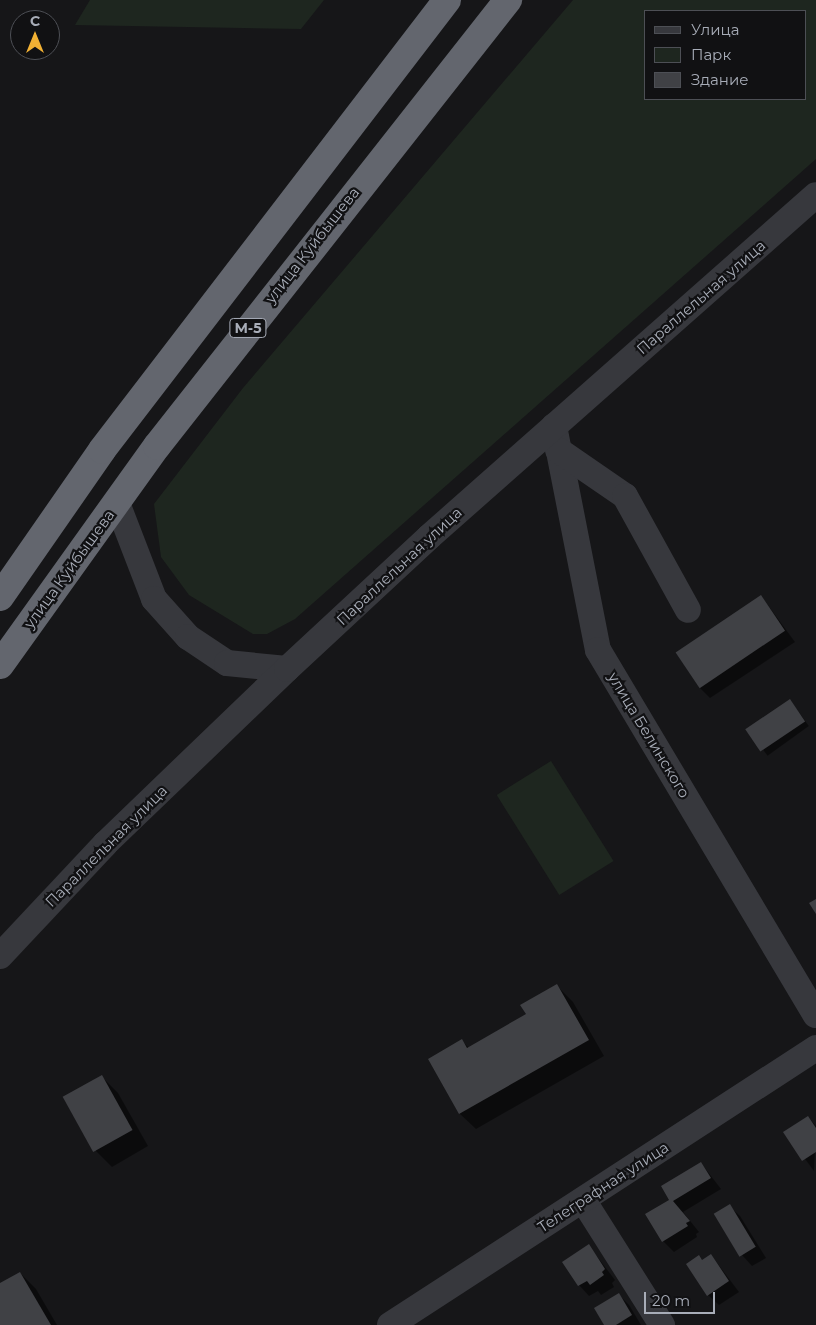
<!DOCTYPE html>
<meta charset="utf-8">
<style>
body{margin:0}
#map{position:relative;width:816px;height:1325px;overflow:hidden;background:#161618;font-family:Montserrat,sans-serif}
div>[style]{position:absolute}
[style*='--x']{left:calc(var(--x)*1px);top:calc(var(--y)*1px);width:calc(var(--w)*1px);rotate:calc(var(--a)*1deg)}
.green>*{inset:0;background:#1e261f;transform-origin:0 0}
.shadow>*{inset:0;background:#0007;transform-origin:0 0}
.building>*{inset:0;background:#404145;transform-origin:0 0}
.minor>*{height:26px;margin:-13px;padding:0 13px;transform-origin:13px;border-radius:13px;background:#37383d}
.highway>*{height:28px;margin:-14px;padding:0 14px;transform-origin:14px;border-radius:14px;background:#63666e}
span{translate:-50% -50%;white-space:nowrap;text-align:center;line-height:1.15;-webkit-text-stroke:4.5px #111113;paint-order:stroke}
.shield-label span{padding:1px 4px;background:#111113;border:1px solid;border-radius:4px;-webkit-text-stroke-width:0}
.shield-label{font-size:14px;color:#a8adb8;font-weight:700}
.street-label{font-size:15px;color:#a8adb8}
.legend{position:absolute;left:644px;top:10px;width:162px;height:90px;box-sizing:border-box;background:#111113;border:1px solid #4d4f55;margin:0;padding:6px 9px;list-style:none;font-size:15px;color:#a8adb8}
.legend li{display:flex;align-items:center;gap:10px;height:25px}
.legend b{width:25px;border:1px solid #4d4f55}
.north{position:absolute;left:10px;top:10px;width:50px;height:50px;box-sizing:border-box;background:#111113;border:1px solid #4d4f55;border-radius:50%;rotate:0deg;font-size:14px;font-weight:700;line-height:20px;text-align:center;color:#a8adb8}
.north::after{content:'';display:block;margin:auto;width:18px;height:22px;background:#f2b134;clip-path:polygon(50% 0,100% 100%,50% 72%,0 100%)}
.scale{position:absolute;left:644px;top:1292px;width:71px;height:22px;box-sizing:border-box;border:2px solid #a8adb8;border-top:0;padding-left:6px;font-size:15px;line-height:18px;white-space:nowrap;color:#a8adb8;-webkit-text-stroke:4px #111113;paint-order:stroke}
</style>
<div id="map">
<div class="green">
<i style="clip-path:polygon(90px 0,324px 0,301px 29px,75px 25px)"></i>
<i style="clip-path:polygon(evenodd,573px 0,816px 0,816px 159px,295px 619px,267px 634px,253px 634px,189px 595px,161px 557px,154px 504px,243px 388px,573px 0,805px 11px,805px 99px,645px 99px,645px 11px,805px 11px)"></i>
<i style="left:551px;top:761px;width:118px;height:64px;rotate:58deg"></i>
</div>
<div class="shadow">
<i style="clip-path:polygon(761px 596px,795px 642px,710px 698px,699px 687px)"></i>
<i style="left:790px;top:700px;width:32px;height:51px;rotate:54deg"></i>
<i style="clip-path:polygon(557px 986px,573px 1002px,604px 1056px,476px 1129px,460px 1114px,429px 1060px,462px 1041px,469px 1048px,527px 1015px)"></i>
<i style="clip-path:polygon(102px 1077px,118px 1093px,148px 1146px,112px 1167px,96px 1151px)"></i>
<i style="clip-path:polygon(808px 1117px,816px 1126px,814px 1171px,785px 1132px)"></i>
<i style="clip-path:polygon(701px 1163px,721px 1189px,683px 1212px,699px 1232px,696px 1234px,697px 1237px,674px 1252px,663px 1241px,671px 1200px)"></i>
<i style="clip-path:polygon(729px 1206px,740px 1216px,766px 1258px,752px 1266px,742px 1255px)"></i>
<i style="clip-path:polygon(589px 1246px,615px 1280px,612px 1283px,614px 1287px,601px 1295px,598px 1291px,589px 1296px,579px 1285px)"></i>
<i style="clip-path:polygon(711px 1255px,739px 1292px,719px 1305px,708px 1295px,703px 1261px)"></i>
<i style="clip-path:polygon(20px 1273px,36px 1289px,57px 1325px,2px 1325px,0 1284px)"></i>
<i style="clip-path:polygon(619px 1295px,629px 1305px,641px 1325px,606px 1325px)"></i>
</div>
<div class="building">
<i style="left:761px;top:595px;width:43px;height:103px;rotate:56deg"></i>
<i style="left:790px;top:699px;width:27px;height:54px;rotate:56deg"></i>
<i style="clip-path:polygon(816px 899px,816px 914px,809px 903px)"></i>
<i style="clip-path:polygon(557px 984px,589px 1040px,459px 1114px,428px 1059px,462px 1039px,467px 1048px,526px 1014px,520px 1005px)"></i>
<i style="left:102px;top:1075px;width:63px;height:45px;rotate:61deg"></i>
<i style="clip-path:polygon(808px 1116px,816px 1128px,816px 1152px,802px 1161px,783px 1132px)"></i>
<i style="clip-path:polygon(701px 1162px,711px 1178px,673px 1201px,690px 1221px,686px 1223px,688px 1226px,662px 1242px,645px 1214px,669px 1200px,661px 1186px)"></i>
<i style="left:730px;top:1204px;width:50px;height:19px;rotate:59deg"></i>
<i style="clip-path:polygon(589px 1244px,605px 1269px,602px 1272px,604px 1275px,590px 1285px,587px 1281px,578px 1286px,562px 1262px)"></i>
<i style="clip-path:polygon(711px 1254px,729px 1281px,707px 1296px,686px 1264px,699px 1255px,702px 1260px)"></i>
<i style="clip-path:polygon(20px 1272px,51px 1325px,0 1325px,0 1283px)"></i>
<i style="clip-path:polygon(619px 1293px,632px 1315px,616px 1325px,604px 1325px,594px 1308px)"></i>
</div>
<div class="minor">
<i style="--x:554;--y:426;--w:228;--a:78.9"></i>
<i style="--x:598;--y:650;--w:425;--a:59.2"></i>
<i style="--x:558;--y:450;--w:81;--a:34.5"></i>
<i style="--x:625;--y:496;--w:130;--a:61.1"></i>
<i style="--x:117;--y:503;--w:103;--a:68.9"></i>
<i style="--x:154;--y:599;--w:51;--a:48.2"></i>
<i style="--x:188;--y:637;--w:47;--a:33.7"></i>
<i style="--x:227;--y:663;--w:60;--a:5.7"></i>
<i style="--x:0;--y:956;--w:154;--a:-46.8"></i>
<i style="--x:105;--y:844;--w:252;--a:-43.9"></i>
<i style="--x:287;--y:669;--w:194;--a:-42.9"></i>
<i style="--x:429;--y:537;--w:516;--a:-41.47"></i>
<i style="--x:583;--y:1200;--w:148;--a:57.7"></i>
<i style="--x:390;--y:1325;--w:508;--a:-33.03"></i>
</div>
<div class="highway">
<i style="--x:0;--y:597;--w:179;--a:-55.2"></i>
<i style="--x:102;--y:450;--w:567;--a:-52.52"></i>
<i style="--x:0;--y:665;--w:269;--a:-54.4"></i>
<i style="--x:157;--y:446;--w:568;--a:-51.8"></i>
</div>
<div class="shield-label">
<span style="left:248px;top:328px">М-5</span>
</div>
<div class="street-label">
<span style="left:312px;top:245px;rotate:-52deg">улица Куйбышева</span>
<span style="left:701px;top:297px;rotate:-41deg">Параллельная улица</span>
<span style="left:399px;top:566px;rotate:-43deg">Параллельная улица</span>
<span style="left:69px;top:569px;rotate:-54deg">улица Куйбышева</span>
<span style="left:649px;top:735px;rotate:59deg">улица Белинского</span>
<span style="left:106px;top:846px;rotate:-45deg">Параллельная улица</span>
<span style="left:603px;top:1187px;rotate:-33deg">Телеграфная улица</span>
</div>
<ul class="legend">
<li><b style="height:6px;background:#37383d"></b>Улица</li>
<li><b style="height:14px;background:#1e261f"></b>Парк</li>
<li><b style="height:14px;background:#404145"></b>Здание</li>
</ul>
<div class="north">С</div>
<div class="scale">20 m</div>
</div>
